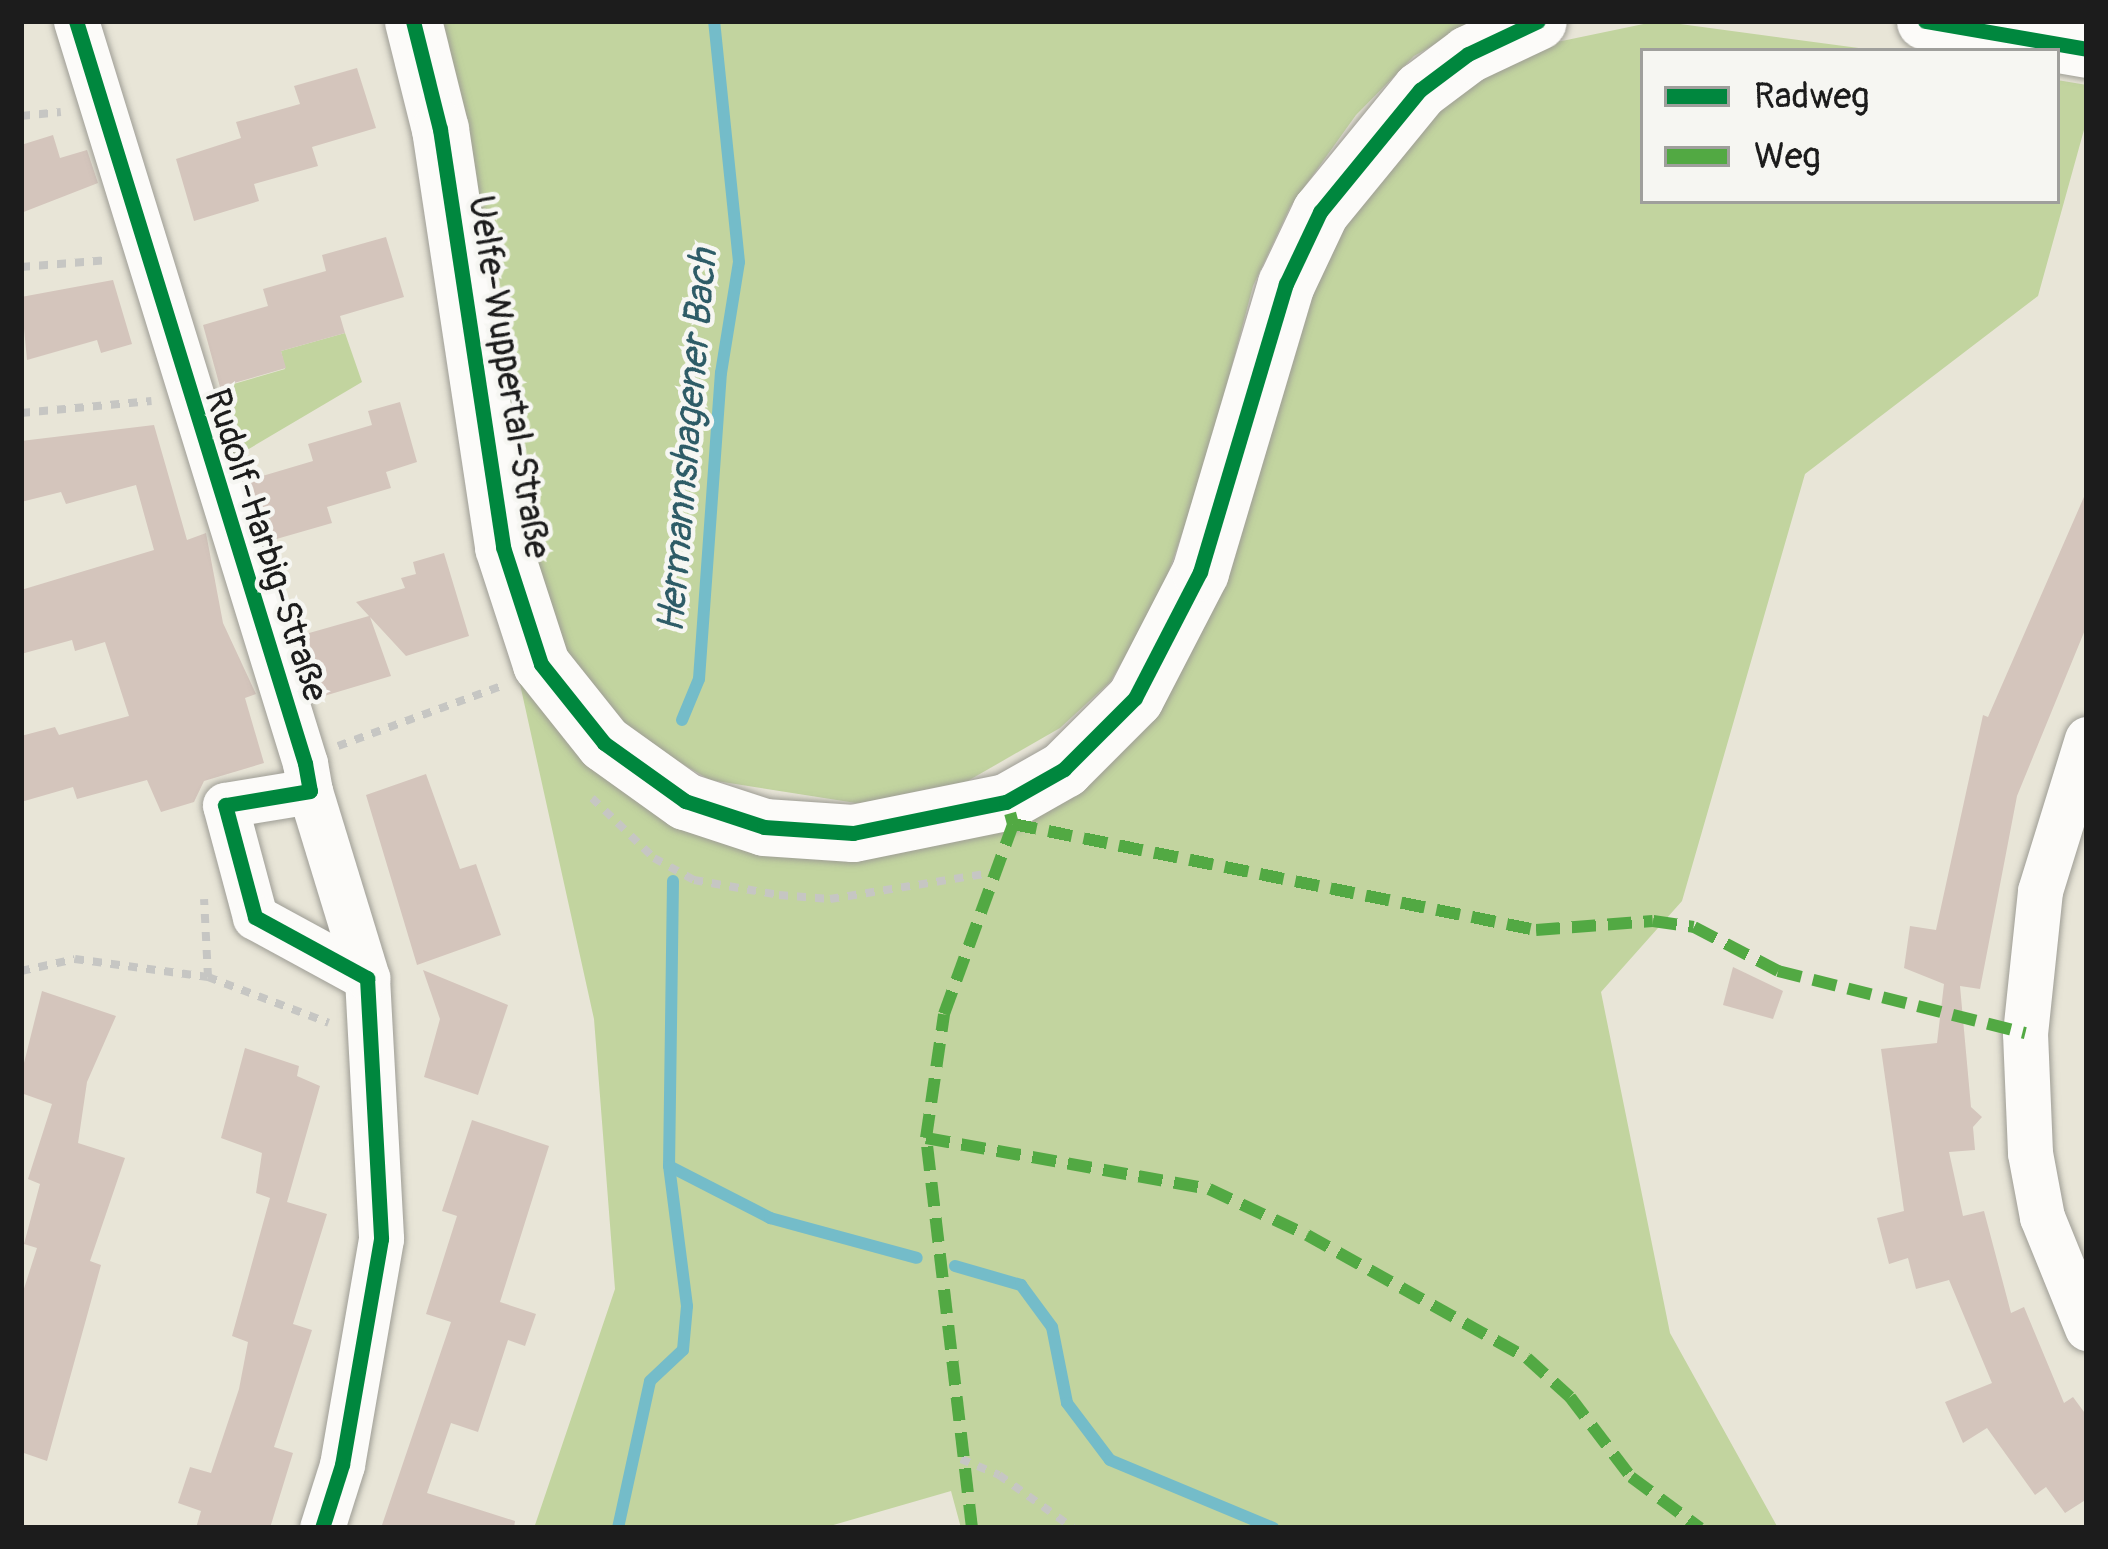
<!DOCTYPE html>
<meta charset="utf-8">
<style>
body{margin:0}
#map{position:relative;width:2108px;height:1549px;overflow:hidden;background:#e8e5d7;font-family:Pangolin,sans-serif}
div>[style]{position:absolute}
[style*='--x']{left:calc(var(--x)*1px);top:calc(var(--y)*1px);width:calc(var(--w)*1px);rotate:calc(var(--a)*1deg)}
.green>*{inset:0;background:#c2d49f}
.stream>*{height:12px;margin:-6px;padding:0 6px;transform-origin:6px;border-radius:6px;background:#74bcc9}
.building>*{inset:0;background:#d4c5bc}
.path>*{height:8px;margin-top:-4px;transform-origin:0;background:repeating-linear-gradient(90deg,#c6c6c3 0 9px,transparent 0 18px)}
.roads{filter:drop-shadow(0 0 3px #9e9d95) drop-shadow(0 0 3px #9e9d95)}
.minor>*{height:45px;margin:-22.5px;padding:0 22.5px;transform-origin:22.5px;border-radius:22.5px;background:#fcfbf9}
.major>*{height:57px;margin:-28.5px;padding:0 28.5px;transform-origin:28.5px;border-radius:28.5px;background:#fcfbf9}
.quiet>*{height:12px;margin-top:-6px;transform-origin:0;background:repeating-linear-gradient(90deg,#52a943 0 24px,transparent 0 36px)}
.cycleway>*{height:15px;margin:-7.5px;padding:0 7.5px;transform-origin:7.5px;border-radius:7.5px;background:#00873e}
span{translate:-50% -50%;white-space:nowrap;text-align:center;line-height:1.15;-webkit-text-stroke:9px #f6f6f2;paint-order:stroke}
.street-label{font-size:36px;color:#1c1c1c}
.water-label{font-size:39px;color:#2e5c67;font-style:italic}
.frame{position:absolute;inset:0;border:24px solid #1c1c1c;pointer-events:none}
.legend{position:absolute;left:1640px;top:48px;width:420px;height:156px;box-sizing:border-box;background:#f6f6f2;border:3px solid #9f9f9c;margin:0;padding:15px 21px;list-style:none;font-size:36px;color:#1c1c1c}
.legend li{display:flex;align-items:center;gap:24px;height:60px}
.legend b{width:60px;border:3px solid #9f9f9c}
</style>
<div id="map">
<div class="green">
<i style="clip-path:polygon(430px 21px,1476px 21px,1414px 56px,1356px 115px,1290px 207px,1253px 286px,1204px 471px,1158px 602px,1110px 682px,1060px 728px,945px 794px,875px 806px,710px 780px,625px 730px,535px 619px)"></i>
<i style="clip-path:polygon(1658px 21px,1881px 51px,1643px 51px,1643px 201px,2057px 201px,2057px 80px,2087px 85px,2087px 119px,2038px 296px,1805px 474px,1682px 901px,1601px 992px,1670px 1333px,1778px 1528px,961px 1528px,951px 1491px,823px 1528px,534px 1528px,615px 1289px,594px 1019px,518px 675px,763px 838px,1097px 758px,1294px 291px,1418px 111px,1533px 47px)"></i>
<i style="clip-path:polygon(345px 333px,362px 382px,230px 460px,213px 390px,285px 369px,281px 351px)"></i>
</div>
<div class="stream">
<i style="--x:682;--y:720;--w:44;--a:-67.5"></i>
<i style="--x:699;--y:679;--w:307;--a:-85.9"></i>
<i style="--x:721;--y:373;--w:112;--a:-80.8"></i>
<i style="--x:739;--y:262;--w:242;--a:-95.9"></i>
<i style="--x:673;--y:881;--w:285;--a:90.8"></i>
<i style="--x:669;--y:1166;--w:114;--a:27.2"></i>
<i style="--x:770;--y:1218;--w:152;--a:15.2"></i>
<i style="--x:955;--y:1266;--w:69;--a:16.1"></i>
<i style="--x:1021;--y:1285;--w:52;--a:53.6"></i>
<i style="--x:1052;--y:1327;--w:77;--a:78.8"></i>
<i style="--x:1067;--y:1403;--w:71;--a:53"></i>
<i style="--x:1110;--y:1460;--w:177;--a:22.6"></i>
<i style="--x:618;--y:1528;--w:150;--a:-77.7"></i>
<i style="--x:650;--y:1381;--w:45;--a:-43.2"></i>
<i style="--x:683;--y:1350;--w:44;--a:-84.8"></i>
<i style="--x:687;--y:1306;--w:141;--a:-97.3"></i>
</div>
<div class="building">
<i style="clip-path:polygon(357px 68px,376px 128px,312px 147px,318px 166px,254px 184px,259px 201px,194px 221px,176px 159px,241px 138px,236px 122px,300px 104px,294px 86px)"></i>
<i style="clip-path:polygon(53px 135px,60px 158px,87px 150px,98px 183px,21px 213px,21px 145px)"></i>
<i style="clip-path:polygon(386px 237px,404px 297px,340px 316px,345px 333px,281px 351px,286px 368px,220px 387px,203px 325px,268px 306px,263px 289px,326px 271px,322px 255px)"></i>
<i style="clip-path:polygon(113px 280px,132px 344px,101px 353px,97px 340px,27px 360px,21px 297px)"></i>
<i style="clip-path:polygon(400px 402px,417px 462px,386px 472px,391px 488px,327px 507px,332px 523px,266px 542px,269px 555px,249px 480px,313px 461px,308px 444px,372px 425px,368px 411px)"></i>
<i style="clip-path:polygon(154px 425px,187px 540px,206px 533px,223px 623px,256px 694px,245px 698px,264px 763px,204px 781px,194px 802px,161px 812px,147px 780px,77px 799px,73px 787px,21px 802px,21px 736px,55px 727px,59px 735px,129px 716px,105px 642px,75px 651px,72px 640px,21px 654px,21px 590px,154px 550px,136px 485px,66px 504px,61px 492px,21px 502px,21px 441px)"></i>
<i style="clip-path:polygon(2087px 490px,2087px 625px,2017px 796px,1980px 989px,1960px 986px,1971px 1107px,1982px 1117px,1973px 1127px,1975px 1150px,1949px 1152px,1963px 1216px,1984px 1211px,2011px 1313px,2024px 1307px,2064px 1403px,2073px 1397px,2087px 1416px,2087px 1499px,2065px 1513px,2046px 1487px,2035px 1495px,1987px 1428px,1963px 1443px,1945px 1402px,1992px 1383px,1949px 1280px,1916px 1289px,1908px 1258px,1889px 1264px,1877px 1218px,1904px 1211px,1881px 1049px,1937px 1043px,1944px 984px,1904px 968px,1910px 926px,1936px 930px,1983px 715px,1988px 717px)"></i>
<i style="clip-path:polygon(444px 553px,469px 636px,406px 656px,370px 617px,391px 676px,314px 699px,295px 637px,369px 616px,356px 602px,405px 588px,401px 578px,416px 574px,413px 562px)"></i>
<i style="clip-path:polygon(426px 774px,460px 869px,476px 864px,501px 935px,417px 965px,366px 795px)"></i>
<i style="clip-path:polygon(1733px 967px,1783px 991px,1773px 1019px,1723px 1005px)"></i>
<i style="clip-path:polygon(423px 970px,508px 1005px,478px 1095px,424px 1077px,440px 1019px)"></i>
<i style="clip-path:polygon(42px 991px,116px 1016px,87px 1082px,78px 1143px,125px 1158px,90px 1261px,101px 1265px,47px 1461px,21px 1452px,21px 1298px,37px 1248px,24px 1244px,40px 1184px,28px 1179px,52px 1104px,21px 1093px,21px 1075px)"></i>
<i style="clip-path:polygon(245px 1048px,299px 1066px,297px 1076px,320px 1086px,287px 1202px,327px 1214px,293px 1324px,312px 1330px,274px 1447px,293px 1453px,270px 1528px,196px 1528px,201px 1511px,178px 1503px,190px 1467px,211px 1473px,239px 1389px,248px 1342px,232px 1336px,270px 1198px,256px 1193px,262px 1153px,221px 1138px)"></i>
<i style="clip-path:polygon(472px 1120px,549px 1146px,500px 1302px,536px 1314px,525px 1346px,508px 1340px,478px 1432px,451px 1423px,427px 1493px,515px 1521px,514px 1528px,381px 1528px,451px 1322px,426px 1314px,457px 1216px,442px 1211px)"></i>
</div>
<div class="path">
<i style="--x:21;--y:116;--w:40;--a:-5.7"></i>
<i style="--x:21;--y:267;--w:88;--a:-4.5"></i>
<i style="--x:21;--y:413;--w:131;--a:-5.3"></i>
<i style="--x:338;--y:746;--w:177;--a:-20.2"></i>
<i style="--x:592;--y:798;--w:86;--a:44.1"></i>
<i style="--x:654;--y:858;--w:46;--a:28.8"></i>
<i style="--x:694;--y:880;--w:86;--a:10"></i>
<i style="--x:779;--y:895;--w:51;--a:4.5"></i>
<i style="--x:830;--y:899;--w:168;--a:-9.2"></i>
<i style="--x:21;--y:971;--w:55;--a:-12.5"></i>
<i style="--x:75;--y:959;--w:134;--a:7.7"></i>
<i style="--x:208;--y:977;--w:78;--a:-92.9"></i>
<i style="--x:208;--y:977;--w:129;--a:20.8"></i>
<i style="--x:961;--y:1459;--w:41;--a:22.8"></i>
<i style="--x:999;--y:1475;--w:91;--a:35.6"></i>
</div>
<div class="roads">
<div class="minor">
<i style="--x:76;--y:21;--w:777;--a:72.85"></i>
<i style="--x:305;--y:763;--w:28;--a:80"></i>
<i style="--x:310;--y:791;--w:86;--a:170.6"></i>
<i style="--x:225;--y:805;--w:116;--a:75"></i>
<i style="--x:255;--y:917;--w:128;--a:28.6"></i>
<i style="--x:367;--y:978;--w:261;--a:86.9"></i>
<i style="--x:381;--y:1239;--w:229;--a:99.8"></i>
<i style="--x:342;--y:1465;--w:66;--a:107.6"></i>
<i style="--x:2087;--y:739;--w:159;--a:107.2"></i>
<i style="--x:2040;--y:891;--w:143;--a:96"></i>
<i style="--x:2025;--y:1033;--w:120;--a:87.6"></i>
<i style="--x:2030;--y:1153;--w:65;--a:79.4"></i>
<i style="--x:2042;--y:1217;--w:120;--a:67.9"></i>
<i style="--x:310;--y:791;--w:195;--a:73"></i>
</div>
<div class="major">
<i style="--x:413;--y:21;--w:111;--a:76"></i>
<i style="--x:440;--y:129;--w:423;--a:81.4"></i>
<i style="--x:503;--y:547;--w:123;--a:72"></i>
<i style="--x:541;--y:664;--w:101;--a:51.4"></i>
<i style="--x:604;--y:743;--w:100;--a:35.6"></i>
<i style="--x:685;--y:801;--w:83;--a:18.2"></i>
<i style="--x:764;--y:827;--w:89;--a:3.9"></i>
<i style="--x:853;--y:833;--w:156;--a:-11.5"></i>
<i style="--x:1006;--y:802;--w:67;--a:-29.6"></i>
<i style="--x:1064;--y:769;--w:100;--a:-45"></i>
<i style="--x:1135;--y:698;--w:142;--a:-62.7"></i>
<i style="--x:1200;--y:572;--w:301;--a:-73.4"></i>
<i style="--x:1286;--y:284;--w:80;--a:-64.7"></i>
<i style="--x:1320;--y:212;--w:158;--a:-50.7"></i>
<i style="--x:1420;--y:90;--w:60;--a:-36.9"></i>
<i style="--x:1468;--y:54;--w:77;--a:-25.2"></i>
<i style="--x:1925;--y:21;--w:164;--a:9.8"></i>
</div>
</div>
<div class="quiet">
<i style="--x:1013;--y:824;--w:534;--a:11.46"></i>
<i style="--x:1536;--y:930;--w:117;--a:-4.4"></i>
<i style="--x:1653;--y:921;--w:41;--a:8.3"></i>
<i style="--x:1694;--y:927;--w:95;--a:27.6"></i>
<i style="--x:1778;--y:971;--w:255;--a:14.1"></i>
<i style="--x:926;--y:1138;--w:288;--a:10.2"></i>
<i style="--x:1209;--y:1189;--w:108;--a:25.1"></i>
<i style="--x:1307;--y:1235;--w:252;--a:29.2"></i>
<i style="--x:1527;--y:1358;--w:58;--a:42.2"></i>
<i style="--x:1570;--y:1397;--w:101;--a:52.7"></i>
<i style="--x:1631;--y:1477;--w:86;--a:36.5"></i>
<i style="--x:972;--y:1528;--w:393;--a:-96.7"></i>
<i style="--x:926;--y:1138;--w:125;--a:-81.7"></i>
<i style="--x:944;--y:1014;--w:202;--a:-70"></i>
<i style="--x:1013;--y:824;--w:11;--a:-105"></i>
</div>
<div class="cycleway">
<i style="--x:76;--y:21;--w:777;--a:72.85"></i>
<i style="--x:305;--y:763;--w:28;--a:80"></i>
<i style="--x:310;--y:791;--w:86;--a:170.6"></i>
<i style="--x:225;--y:805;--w:116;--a:75"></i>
<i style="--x:255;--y:917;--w:128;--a:28.6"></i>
<i style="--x:367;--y:978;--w:261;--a:86.9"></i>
<i style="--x:381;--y:1239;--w:229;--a:99.8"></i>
<i style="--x:342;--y:1465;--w:66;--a:107.6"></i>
<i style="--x:413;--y:21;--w:111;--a:76"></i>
<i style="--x:440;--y:129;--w:423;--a:81.4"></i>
<i style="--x:503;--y:547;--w:123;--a:72"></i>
<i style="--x:541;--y:664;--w:101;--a:51.4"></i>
<i style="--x:604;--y:743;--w:100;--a:35.6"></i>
<i style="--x:685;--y:801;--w:83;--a:18.2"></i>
<i style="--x:764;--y:827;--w:89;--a:3.9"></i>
<i style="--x:853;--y:833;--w:156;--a:-11.5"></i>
<i style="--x:1006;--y:802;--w:67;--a:-29.6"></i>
<i style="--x:1064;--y:769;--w:100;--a:-45"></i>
<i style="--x:1135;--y:698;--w:142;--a:-62.7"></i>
<i style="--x:1200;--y:572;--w:301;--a:-73.4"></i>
<i style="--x:1286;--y:284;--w:80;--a:-64.7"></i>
<i style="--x:1320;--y:212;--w:158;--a:-50.7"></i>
<i style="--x:1420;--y:90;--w:60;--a:-36.9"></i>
<i style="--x:1468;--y:54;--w:77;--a:-25.2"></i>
<i style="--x:1925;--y:21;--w:164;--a:9.8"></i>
</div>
<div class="street-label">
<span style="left:509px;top:377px;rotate:81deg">Uelfe-Wuppertal-Straße</span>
<span style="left:266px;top:545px;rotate:72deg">Rudolf-Harbig-Straße</span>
</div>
<div class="water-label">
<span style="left:688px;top:441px;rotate:-85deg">Hermannshagener Bach</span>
</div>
<div class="frame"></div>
<ul class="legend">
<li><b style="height:15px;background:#00873e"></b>Radweg</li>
<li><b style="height:15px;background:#52a943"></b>Weg</li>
</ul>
</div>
